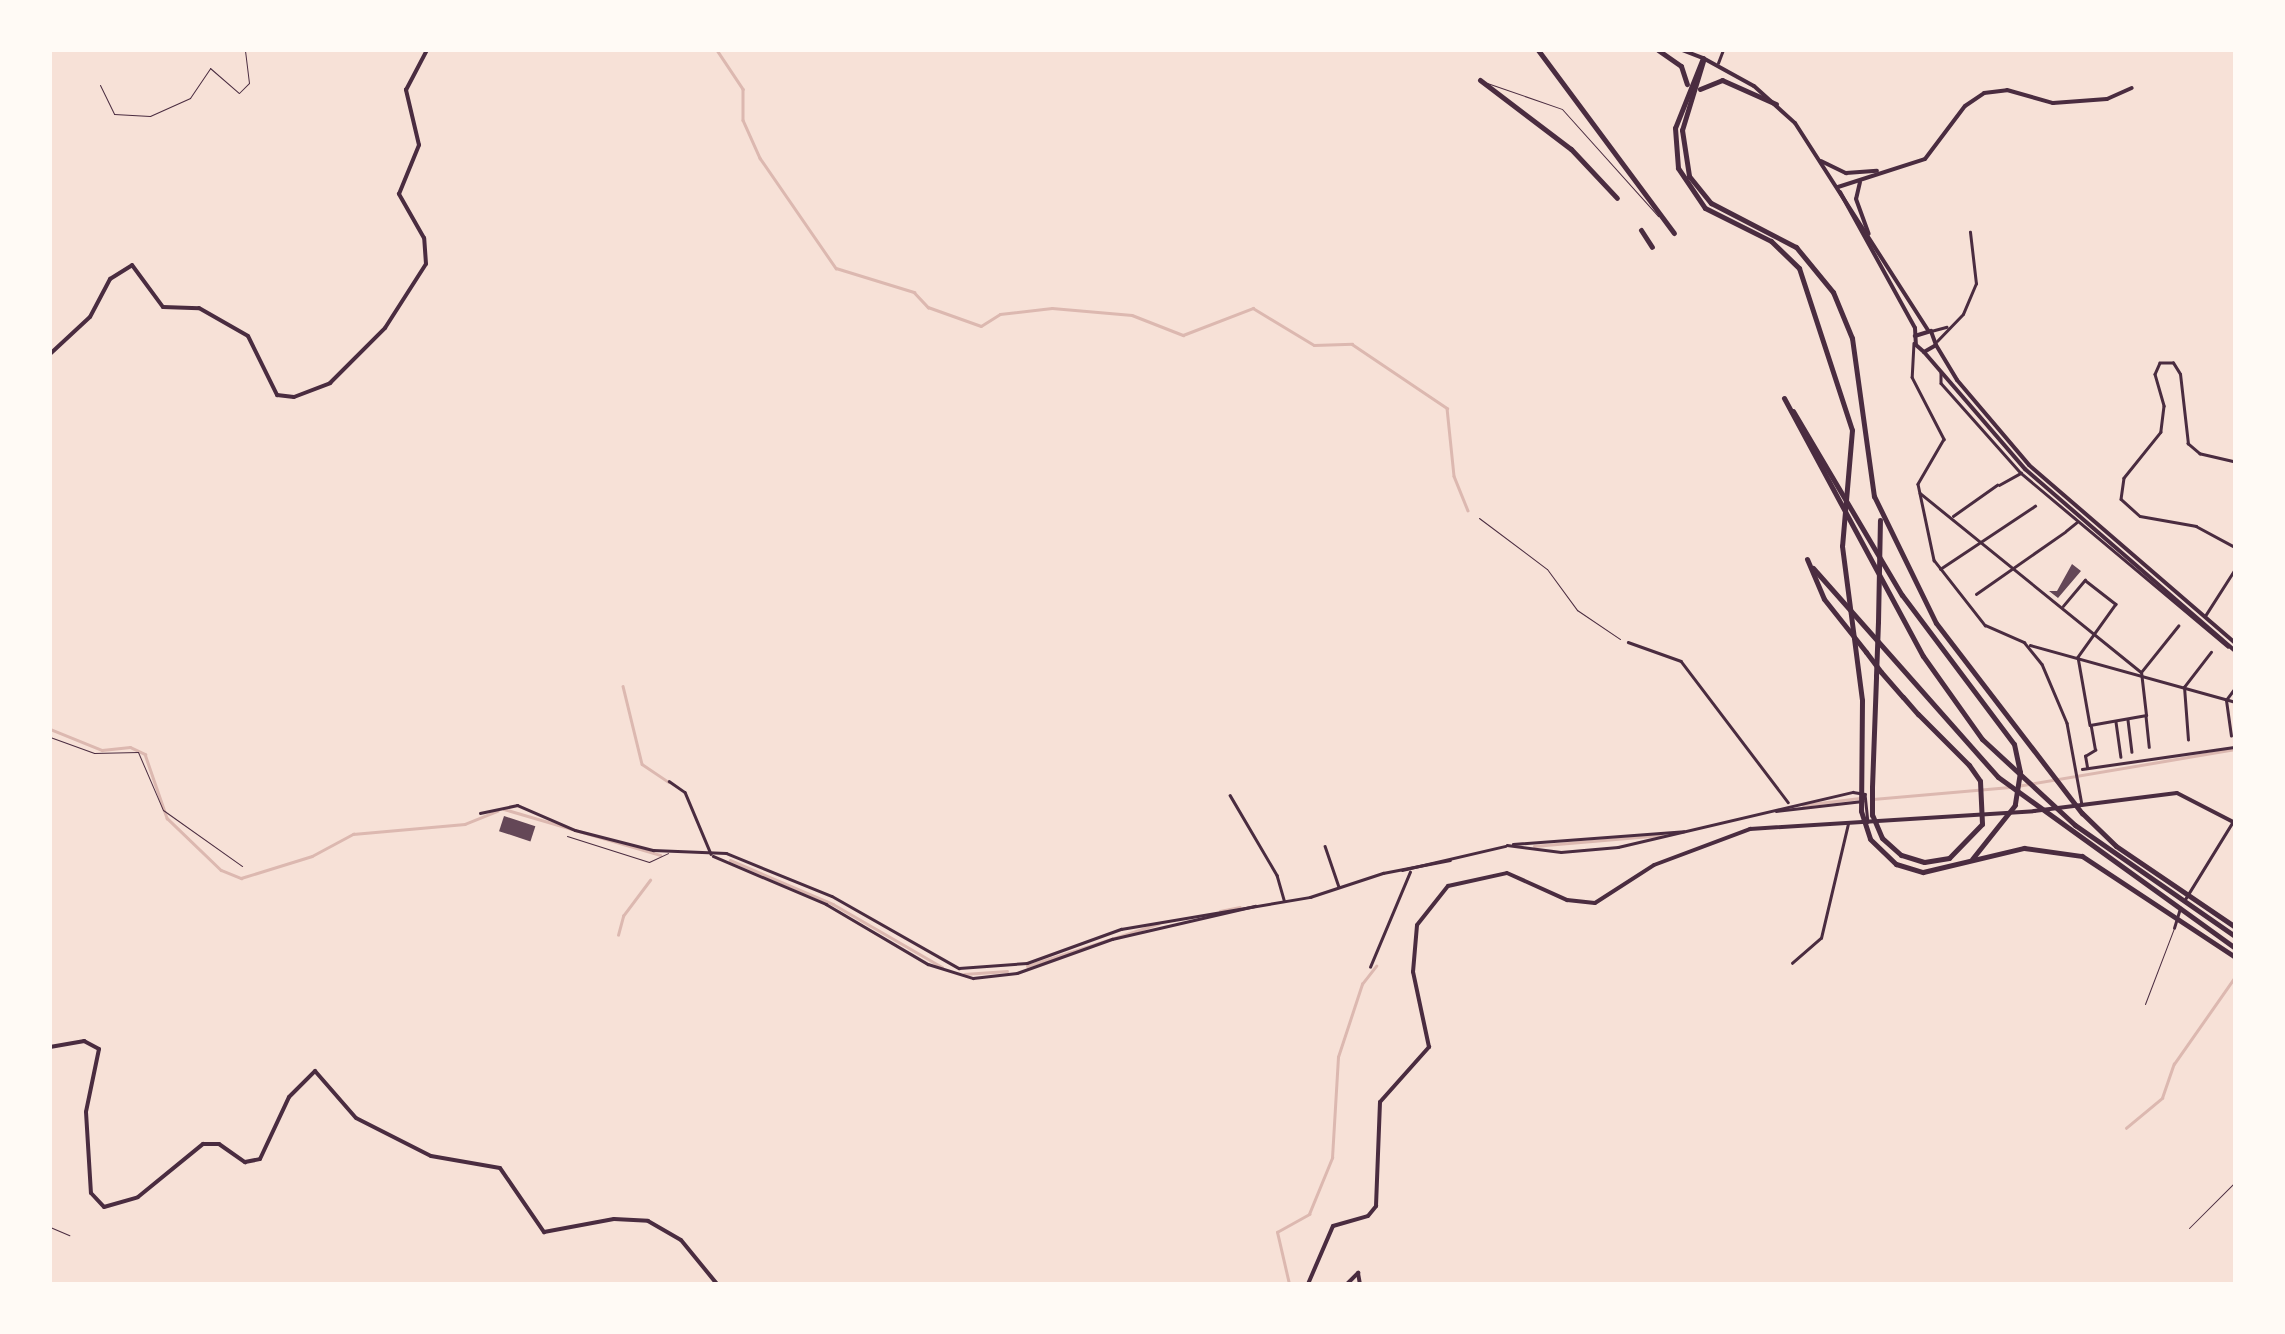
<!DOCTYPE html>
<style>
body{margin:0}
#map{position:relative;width:2285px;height:1334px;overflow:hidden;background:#f7e1d7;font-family:"Roboto Condensed",sans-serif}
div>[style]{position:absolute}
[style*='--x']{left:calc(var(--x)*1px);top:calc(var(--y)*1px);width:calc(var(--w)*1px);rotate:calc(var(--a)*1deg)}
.stream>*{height:2.5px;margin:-1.25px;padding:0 1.25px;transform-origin:1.25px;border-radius:1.25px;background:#dcb8b0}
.building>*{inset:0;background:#644757;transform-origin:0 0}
.path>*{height:1px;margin:-0.5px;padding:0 0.5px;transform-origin:0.5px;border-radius:0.5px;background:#4a2c40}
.service>*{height:1px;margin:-0.5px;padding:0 0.5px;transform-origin:0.5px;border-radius:0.5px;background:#4a2c40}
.pedestrian>*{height:2.5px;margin:-1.25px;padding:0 1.25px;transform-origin:1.25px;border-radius:1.25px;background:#4a2c40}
.minor>*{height:2.5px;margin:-1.25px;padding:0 1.25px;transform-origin:1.25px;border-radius:1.25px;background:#4a2c40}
.tertiary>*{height:4px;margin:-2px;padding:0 2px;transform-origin:2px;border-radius:2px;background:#4a2c40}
.secondary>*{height:4px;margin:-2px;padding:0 2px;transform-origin:2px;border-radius:2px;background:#4a2c40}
.primary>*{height:4px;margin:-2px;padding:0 2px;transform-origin:2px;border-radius:2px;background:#4a2c40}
.motorway>*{height:5px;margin:-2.5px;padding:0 2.5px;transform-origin:2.5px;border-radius:2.5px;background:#4a2c40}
span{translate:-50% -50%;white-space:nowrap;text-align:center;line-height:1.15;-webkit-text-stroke:8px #fffaf5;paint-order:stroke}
.frame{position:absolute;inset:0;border:52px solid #fffaf5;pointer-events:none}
</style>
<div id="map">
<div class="stream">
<i style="--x:717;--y:50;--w:47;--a:56.3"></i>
<i style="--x:743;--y:89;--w:31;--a:90"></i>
<i style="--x:743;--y:120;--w:42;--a:65.9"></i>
<i style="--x:760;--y:158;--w:134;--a:55.4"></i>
<i style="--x:836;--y:268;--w:82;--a:17.1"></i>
<i style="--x:914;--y:292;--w:21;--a:47"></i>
<i style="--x:928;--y:307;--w:56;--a:19.7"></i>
<i style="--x:981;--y:326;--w:22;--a:-32"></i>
<i style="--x:1000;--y:314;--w:52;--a:-6.6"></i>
<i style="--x:1052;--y:308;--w:80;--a:5"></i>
<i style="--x:1132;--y:315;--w:55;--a:21.4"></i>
<i style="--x:1183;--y:335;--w:75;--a:-21.1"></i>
<i style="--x:1253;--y:308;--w:71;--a:31.2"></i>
<i style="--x:1314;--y:345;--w:38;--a:-2"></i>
<i style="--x:1352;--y:344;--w:115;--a:34"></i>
<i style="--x:1447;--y:408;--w:68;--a:84.1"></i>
<i style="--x:1454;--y:476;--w:37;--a:68"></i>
<i style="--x:623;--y:686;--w:80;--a:76.3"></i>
<i style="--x:642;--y:764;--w:32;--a:34"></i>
<i style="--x:50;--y:729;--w:56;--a:22"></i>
<i style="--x:102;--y:750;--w:28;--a:-6"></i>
<i style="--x:130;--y:747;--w:17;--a:25"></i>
<i style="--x:145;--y:754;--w:68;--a:71"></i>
<i style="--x:167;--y:818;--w:75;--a:43.9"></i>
<i style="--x:221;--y:870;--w:22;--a:22"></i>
<i style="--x:241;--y:878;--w:74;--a:-17.2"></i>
<i style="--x:312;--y:856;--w:47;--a:-28.2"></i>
<i style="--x:353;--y:834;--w:112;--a:-5.1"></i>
<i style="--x:465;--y:824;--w:35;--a:-22"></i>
<i style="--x:2017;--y:786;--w:221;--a:-9.6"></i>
<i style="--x:1873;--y:799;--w:137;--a:-5"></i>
<i style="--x:1803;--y:805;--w:57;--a:-7"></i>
<i style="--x:504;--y:809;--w:163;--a:16.4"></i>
<i style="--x:1534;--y:846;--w:128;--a:-4.9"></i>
<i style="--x:730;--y:860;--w:112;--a:23.1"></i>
<i style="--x:833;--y:904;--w:126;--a:30"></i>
<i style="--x:1220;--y:911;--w:20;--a:-11"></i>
<i style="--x:618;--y:935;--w:20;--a:-75"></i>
<i style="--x:623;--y:916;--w:45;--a:-53.1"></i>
<i style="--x:1027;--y:966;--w:138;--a:-17.8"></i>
<i style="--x:964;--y:974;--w:43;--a:-4"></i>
<i style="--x:2126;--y:1128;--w:47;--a:-39.8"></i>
<i style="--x:2162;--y:1098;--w:36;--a:-71"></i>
<i style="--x:2174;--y:1064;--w:106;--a:-55"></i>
<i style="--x:1289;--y:1284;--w:53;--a:-103"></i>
<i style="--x:1277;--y:1232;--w:37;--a:-29"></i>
<i style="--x:1309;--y:1214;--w:61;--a:-67.7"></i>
<i style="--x:1332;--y:1158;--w:101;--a:-86.6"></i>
<i style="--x:1338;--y:1057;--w:77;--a:-71.8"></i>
<i style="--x:1362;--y:984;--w:23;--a:-52"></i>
</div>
<div class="building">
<i style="clip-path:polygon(2072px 564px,2081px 571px,2058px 598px,2049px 591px,2057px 591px)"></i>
<i style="left:504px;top:816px;width:33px;height:16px;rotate:18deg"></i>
</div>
<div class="path">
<i style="--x:100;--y:85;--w:32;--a:64"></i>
<i style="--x:114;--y:114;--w:36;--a:3"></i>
<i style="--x:150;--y:116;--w:44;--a:-24.2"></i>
<i style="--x:190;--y:98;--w:36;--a:-56"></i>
<i style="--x:210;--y:68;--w:38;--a:41"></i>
<i style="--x:239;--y:93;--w:14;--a:-45"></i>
<i style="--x:249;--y:83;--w:33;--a:-97"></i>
<i style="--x:1479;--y:518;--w:85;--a:36.9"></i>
<i style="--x:1547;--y:569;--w:51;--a:53.8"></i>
<i style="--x:1577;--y:610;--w:52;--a:34"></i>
<i style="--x:50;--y:737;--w:47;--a:20"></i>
<i style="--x:94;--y:753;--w:44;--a:-1.3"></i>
<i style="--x:138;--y:752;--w:63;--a:66.7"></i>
<i style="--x:163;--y:810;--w:97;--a:35.3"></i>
<i style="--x:50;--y:1227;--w:21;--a:23"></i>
</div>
<div class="service">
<i style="--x:1487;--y:83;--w:79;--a:19.1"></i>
<i style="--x:1562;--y:109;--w:144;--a:48.1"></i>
<i style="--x:567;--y:836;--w:86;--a:17.6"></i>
<i style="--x:649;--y:862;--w:21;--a:-25"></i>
<i style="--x:2145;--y:1004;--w:81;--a:-69.1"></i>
<i style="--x:2189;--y:1228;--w:65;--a:-45"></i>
</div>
<div class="pedestrian">
<i style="--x:1999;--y:485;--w:25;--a:-29"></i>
<i style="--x:2066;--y:531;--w:13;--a:-39"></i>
<i style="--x:2146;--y:716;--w:31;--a:84"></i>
<i style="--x:2128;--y:720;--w:32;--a:83"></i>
<i style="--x:2116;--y:722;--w:35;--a:82"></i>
<i style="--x:2087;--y:767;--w:11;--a:-100"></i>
<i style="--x:2085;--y:756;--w:12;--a:-31"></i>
<i style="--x:2095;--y:750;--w:23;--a:-100"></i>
</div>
<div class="minor">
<i style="--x:1718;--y:63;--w:14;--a:-69"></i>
<i style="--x:1931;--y:331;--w:16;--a:-15"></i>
<i style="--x:1937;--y:341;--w:37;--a:-46"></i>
<i style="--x:1963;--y:314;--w:33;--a:-67"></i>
<i style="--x:1976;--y:284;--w:52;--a:-96.6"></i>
<i style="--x:1914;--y:343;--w:34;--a:93"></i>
<i style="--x:1912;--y:377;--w:70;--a:62.7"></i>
<i style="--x:1944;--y:439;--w:52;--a:120"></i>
<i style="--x:1918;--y:484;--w:78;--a:78.1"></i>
<i style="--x:1934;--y:560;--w:83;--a:51.9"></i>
<i style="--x:1985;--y:625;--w:43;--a:23.6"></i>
<i style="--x:2024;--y:642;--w:28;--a:51"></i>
<i style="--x:2042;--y:664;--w:64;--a:67"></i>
<i style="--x:2067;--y:723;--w:83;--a:79.6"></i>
<i style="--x:1941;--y:373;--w:10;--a:90"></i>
<i style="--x:1941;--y:383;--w:120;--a:48.4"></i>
<i style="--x:2021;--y:473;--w:270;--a:40"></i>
<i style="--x:2235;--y:462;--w:36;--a:-167"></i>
<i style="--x:2200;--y:454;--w:16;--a:-140"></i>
<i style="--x:2188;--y:444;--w:70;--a:-96.5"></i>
<i style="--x:2180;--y:374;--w:13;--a:-122"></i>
<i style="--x:2173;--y:363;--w:13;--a:180"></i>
<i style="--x:2160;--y:363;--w:12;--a:114"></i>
<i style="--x:2155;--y:374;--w:33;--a:74"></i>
<i style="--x:2164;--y:406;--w:26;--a:97"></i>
<i style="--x:2161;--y:432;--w:59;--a:128.8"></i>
<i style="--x:2124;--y:478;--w:21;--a:98"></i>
<i style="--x:2121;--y:499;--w:25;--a:42"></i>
<i style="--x:2140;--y:516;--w:57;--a:10.1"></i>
<i style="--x:2196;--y:526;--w:44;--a:28.3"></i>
<i style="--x:1920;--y:493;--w:284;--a:39"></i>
<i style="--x:1953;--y:516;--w:54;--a:-35.2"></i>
<i style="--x:1940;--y:569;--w:114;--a:-33.6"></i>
<i style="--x:1976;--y:594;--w:108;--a:-34.9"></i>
<i style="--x:2063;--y:606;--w:34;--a:-50"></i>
<i style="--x:2085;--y:580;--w:39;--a:38"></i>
<i style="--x:2116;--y:604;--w:65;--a:125.6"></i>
<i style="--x:2078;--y:657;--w:69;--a:80"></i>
<i style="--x:2090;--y:725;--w:57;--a:-10.1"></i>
<i style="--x:2146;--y:715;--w:43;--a:-96.6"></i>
<i style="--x:2205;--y:616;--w:56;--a:-57.4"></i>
<i style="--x:1628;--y:642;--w:56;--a:19.7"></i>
<i style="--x:1681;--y:661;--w:177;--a:52.8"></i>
<i style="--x:2030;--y:645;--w:213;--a:15.5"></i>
<i style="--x:2142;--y:671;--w:58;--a:-51.3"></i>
<i style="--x:2231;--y:736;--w:36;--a:-98"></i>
<i style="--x:2226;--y:700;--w:15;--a:-53"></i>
<i style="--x:2188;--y:740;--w:53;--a:-94.3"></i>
<i style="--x:2184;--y:687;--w:44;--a:-52.4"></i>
<i style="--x:2082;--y:769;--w:155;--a:-8.2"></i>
<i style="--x:669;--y:781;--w:19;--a:35"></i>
<i style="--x:685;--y:792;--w:67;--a:67.2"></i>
<i style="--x:1230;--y:795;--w:93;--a:59.6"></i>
<i style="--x:1277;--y:875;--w:26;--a:74"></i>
<i style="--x:1776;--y:811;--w:87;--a:-6.6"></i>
<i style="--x:480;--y:813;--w:38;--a:-12"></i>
<i style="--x:517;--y:805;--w:63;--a:23.3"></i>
<i style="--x:575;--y:830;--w:81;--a:14.4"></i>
<i style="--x:653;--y:850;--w:73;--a:2.4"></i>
<i style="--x:726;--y:853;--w:114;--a:22.1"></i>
<i style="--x:832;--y:896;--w:146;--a:29.6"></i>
<i style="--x:959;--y:968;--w:68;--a:-4.2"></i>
<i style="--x:1027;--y:963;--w:100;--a:-19.9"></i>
<i style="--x:1121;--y:929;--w:192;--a:-9.6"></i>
<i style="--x:1310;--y:897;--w:77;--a:-18.2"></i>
<i style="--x:1383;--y:873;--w:68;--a:-11"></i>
<i style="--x:1513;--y:844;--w:171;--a:-4.3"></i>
<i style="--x:1507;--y:845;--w:54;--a:7.4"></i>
<i style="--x:1561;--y:852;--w:57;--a:-5"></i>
<i style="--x:1618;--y:847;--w:241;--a:-13.2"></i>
<i style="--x:1853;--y:792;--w:12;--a:9"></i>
<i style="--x:1865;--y:794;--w:28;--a:84"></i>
<i style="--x:1325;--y:846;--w:43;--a:71.1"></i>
<i style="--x:713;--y:856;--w:123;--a:23"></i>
<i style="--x:826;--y:904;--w:118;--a:30.5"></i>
<i style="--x:928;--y:964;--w:47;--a:17.3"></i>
<i style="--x:973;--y:978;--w:44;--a:-6.5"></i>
<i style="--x:1017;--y:973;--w:101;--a:-19.7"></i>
<i style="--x:1112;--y:939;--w:147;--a:-13"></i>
<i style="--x:1402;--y:870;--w:106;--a:-13.1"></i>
<i style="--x:2184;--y:901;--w:92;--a:-58.4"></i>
<i style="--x:2174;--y:928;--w:21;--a:-73"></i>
<i style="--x:1792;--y:963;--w:38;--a:-41"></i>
<i style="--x:1821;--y:938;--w:117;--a:-76.7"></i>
<i style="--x:1370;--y:967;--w:103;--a:-67.2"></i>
</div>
<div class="tertiary">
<i style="--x:1682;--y:50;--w:22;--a:21"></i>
</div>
<div class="secondary">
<i style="--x:1821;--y:161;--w:28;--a:26"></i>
<i style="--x:1846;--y:173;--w:31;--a:-4"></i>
<i style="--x:1860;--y:182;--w:17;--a:103"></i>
<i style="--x:1856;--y:199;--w:37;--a:70"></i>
<i style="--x:1838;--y:187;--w:91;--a:-17.8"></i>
<i style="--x:1925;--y:159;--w:66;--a:-53"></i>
<i style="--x:1965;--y:106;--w:23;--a:-34"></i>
<i style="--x:1984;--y:93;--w:23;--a:-7"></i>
<i style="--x:2007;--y:90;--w:48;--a:15.8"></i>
<i style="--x:2053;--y:103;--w:54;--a:-4.2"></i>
<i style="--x:2107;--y:99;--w:27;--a:-24"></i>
<i style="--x:50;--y:354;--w:54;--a:-42.8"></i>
<i style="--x:90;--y:317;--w:43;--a:-62.2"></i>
<i style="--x:110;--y:279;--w:26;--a:-32"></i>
<i style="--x:132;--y:265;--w:52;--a:53.6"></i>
<i style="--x:163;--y:307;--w:36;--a:2"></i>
<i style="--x:199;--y:308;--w:56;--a:29.7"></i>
<i style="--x:248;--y:336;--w:66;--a:63.8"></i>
<i style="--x:277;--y:395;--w:17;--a:7"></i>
<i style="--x:294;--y:397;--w:39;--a:-21"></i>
<i style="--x:330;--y:383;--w:78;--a:-45"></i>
<i style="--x:385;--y:328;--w:76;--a:-57.4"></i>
<i style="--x:426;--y:264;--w:26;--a:-94"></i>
<i style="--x:424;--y:238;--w:51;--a:-119.6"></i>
<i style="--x:399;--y:194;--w:53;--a:-67.8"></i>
<i style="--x:419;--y:145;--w:57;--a:-103.3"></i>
<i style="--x:406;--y:90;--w:45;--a:-62.3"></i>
<i style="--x:50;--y:1047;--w:35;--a:-10"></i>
<i style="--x:84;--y:1041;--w:17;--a:28"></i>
<i style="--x:99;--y:1049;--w:64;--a:101.7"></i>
<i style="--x:86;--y:1112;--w:81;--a:86.5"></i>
<i style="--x:91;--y:1193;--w:19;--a:47"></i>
<i style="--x:104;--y:1207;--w:35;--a:-16"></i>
<i style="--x:138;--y:1197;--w:84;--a:-39.2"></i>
<i style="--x:203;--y:1144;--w:16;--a:0"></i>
<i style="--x:219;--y:1144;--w:32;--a:35"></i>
<i style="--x:245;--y:1162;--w:15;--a:-11"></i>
<i style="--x:260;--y:1159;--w:68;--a:-64.9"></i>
<i style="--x:289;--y:1097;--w:37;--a:-45"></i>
<i style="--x:315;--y:1071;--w:62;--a:48.9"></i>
<i style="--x:356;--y:1118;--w:84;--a:26.9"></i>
<i style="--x:431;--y:1156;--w:70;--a:9.9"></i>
<i style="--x:500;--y:1168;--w:78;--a:55.5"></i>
<i style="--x:544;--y:1232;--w:71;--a:-10.5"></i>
<i style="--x:614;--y:1219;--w:34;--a:3"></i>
<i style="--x:648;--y:1221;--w:38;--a:30"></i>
<i style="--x:681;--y:1240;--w:57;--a:50.7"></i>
<i style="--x:1308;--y:1284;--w:63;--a:-66.7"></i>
<i style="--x:1333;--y:1226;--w:36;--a:-16"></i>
<i style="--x:1368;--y:1216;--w:13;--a:-51"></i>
<i style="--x:1376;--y:1206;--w:104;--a:-87.8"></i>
<i style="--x:1380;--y:1102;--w:74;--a:-48.3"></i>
<i style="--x:1429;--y:1047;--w:77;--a:-102"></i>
<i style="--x:1413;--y:972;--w:47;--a:-85.1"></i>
<i style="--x:1417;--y:925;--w:50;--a:-51.5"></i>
<i style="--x:1448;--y:886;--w:60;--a:-12.4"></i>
<i style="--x:1507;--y:873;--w:66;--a:24.2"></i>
<i style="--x:1567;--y:900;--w:28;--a:6"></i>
<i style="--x:1595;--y:903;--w:70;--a:-32.8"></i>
<i style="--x:1654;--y:865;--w:103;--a:-20.6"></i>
<i style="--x:1750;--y:829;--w:285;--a:-3.6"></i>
<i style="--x:2034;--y:811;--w:144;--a:-7.2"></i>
<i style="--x:2177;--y:793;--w:65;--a:27.3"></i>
<i style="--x:1347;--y:1284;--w:16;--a:-45"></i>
<i style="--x:1358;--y:1273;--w:11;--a:80"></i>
</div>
<div class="primary">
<i style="--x:1703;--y:58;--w:58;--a:28.8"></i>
<i style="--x:1754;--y:86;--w:55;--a:42.1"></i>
<i style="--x:1795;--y:123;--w:246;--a:57.3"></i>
<i style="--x:1840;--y:192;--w:155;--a:61.1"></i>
<i style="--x:1915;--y:328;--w:17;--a:87"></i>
<i style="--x:1916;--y:345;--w:11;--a:41"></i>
<i style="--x:1924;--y:352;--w:14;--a:-30"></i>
<i style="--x:1936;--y:345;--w:15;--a:-110"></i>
<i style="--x:1931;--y:331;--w:17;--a:163"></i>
<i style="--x:1936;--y:345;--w:41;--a:59"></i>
<i style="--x:1957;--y:380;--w:111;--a:49.7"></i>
<i style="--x:2029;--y:465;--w:272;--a:40.8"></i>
<i style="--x:1924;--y:352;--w:155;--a:49.2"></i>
<i style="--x:2025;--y:469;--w:278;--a:40.9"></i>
</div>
<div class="motorway">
<i style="--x:1538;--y:50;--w:228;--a:53.4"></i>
<i style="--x:1658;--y:50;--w:28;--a:35"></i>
<i style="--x:1681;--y:66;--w:19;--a:72"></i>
<i style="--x:1703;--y:58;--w:75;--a:111.8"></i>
<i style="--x:1675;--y:128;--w:40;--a:85.7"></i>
<i style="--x:1678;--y:168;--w:48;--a:56"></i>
<i style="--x:1705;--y:208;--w:74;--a:26.6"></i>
<i style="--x:1771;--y:241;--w:39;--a:44"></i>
<i style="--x:1799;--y:268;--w:170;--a:71.9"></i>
<i style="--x:1852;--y:430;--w:116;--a:94.9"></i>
<i style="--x:1842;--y:546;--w:155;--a:82.6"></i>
<i style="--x:1862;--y:700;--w:111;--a:90.5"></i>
<i style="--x:1861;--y:811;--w:29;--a:72"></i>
<i style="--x:1870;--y:839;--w:36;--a:44"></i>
<i style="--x:1896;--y:864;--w:28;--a:17"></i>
<i style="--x:1923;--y:872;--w:104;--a:-13.4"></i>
<i style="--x:2024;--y:848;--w:59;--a:7.9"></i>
<i style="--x:2082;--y:856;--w:183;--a:33.4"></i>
<i style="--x:1703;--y:61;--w:72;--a:106.9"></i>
<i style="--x:1682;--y:130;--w:47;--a:81.3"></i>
<i style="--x:1689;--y:176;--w:35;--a:51"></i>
<i style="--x:1711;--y:203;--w:96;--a:27.4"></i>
<i style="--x:1796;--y:247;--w:58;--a:50.6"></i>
<i style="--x:1833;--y:292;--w:50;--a:67.6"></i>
<i style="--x:1852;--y:338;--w:160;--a:82.1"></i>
<i style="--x:1874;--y:496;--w:141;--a:64"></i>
<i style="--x:1936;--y:623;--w:240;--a:52.5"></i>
<i style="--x:2082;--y:813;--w:47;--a:44.1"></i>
<i style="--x:2116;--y:846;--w:144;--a:34.2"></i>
<i style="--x:1480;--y:80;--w:114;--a:37.2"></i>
<i style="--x:1571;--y:149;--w:67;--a:46.8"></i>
<i style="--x:1700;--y:89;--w:24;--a:-22"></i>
<i style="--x:1722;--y:80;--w:59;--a:24"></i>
<i style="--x:1641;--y:230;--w:20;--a:57"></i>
<i style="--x:1784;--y:398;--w:293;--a:61.7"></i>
<i style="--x:1923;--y:656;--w:102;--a:54.6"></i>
<i style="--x:1982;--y:739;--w:127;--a:42.8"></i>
<i style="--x:2075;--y:825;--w:195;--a:34.8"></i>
<i style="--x:1793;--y:411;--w:214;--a:59.4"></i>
<i style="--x:1902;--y:595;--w:186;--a:53.1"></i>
<i style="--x:2014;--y:744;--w:29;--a:78"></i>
<i style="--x:2020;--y:772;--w:33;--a:99"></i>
<i style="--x:2015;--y:805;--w:69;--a:128.5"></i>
<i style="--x:1807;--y:559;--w:43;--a:67"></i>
<i style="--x:1824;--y:599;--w:68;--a:51.6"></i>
<i style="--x:1866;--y:652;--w:25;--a:53"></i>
<i style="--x:1881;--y:672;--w:33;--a:49"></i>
<i style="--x:1903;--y:697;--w:23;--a:49"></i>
<i style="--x:1918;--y:714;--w:72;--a:45"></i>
<i style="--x:1969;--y:765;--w:19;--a:55"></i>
<i style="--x:1980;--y:781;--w:43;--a:87.3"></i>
<i style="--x:1982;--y:824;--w:47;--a:134.1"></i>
<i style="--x:1949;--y:858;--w:25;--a:171"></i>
<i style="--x:1924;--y:862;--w:24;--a:-163"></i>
<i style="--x:1901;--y:855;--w:25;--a:-138"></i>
<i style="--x:1882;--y:838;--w:25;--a:-113"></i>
<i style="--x:1872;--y:815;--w:28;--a:-90"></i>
<i style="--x:1872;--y:787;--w:111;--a:-87.9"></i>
<i style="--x:1876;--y:676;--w:54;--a:-87.9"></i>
<i style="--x:1878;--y:622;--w:102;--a:-88.9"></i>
<i style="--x:1813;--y:568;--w:279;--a:48.5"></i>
<i style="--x:1998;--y:777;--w:292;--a:35.8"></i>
</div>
<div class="frame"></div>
</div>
